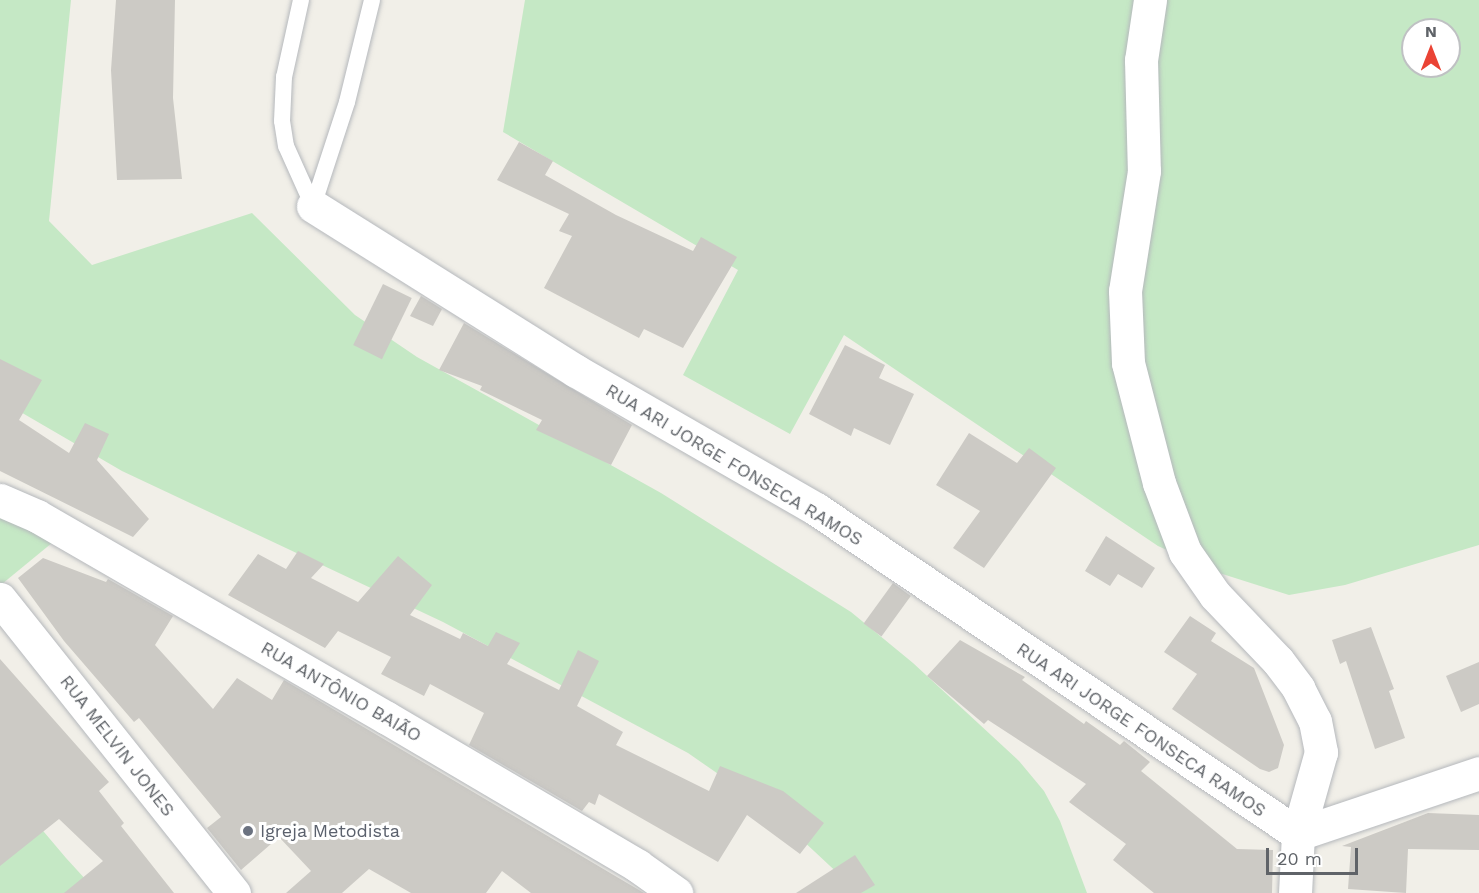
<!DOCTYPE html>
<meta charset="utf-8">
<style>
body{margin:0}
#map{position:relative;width:1479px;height:893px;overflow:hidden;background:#f1efe8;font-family:"Work Sans",sans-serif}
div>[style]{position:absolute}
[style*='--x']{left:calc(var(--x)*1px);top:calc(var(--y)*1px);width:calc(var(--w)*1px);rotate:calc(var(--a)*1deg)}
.green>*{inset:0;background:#c5e8c5}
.building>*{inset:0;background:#cccac5;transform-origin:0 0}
.roads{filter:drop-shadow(0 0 2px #b5b8bc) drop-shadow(0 0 2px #b5b8bc)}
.service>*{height:16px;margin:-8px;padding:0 8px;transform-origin:8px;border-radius:8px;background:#fff}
.minor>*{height:33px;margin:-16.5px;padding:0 16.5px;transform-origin:16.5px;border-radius:16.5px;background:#fff}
.tertiary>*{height:33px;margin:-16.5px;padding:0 16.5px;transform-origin:16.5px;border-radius:16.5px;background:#fff}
.dots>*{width:16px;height:16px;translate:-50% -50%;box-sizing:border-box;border:3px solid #fff;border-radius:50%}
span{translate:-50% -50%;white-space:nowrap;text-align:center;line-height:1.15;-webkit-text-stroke:6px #fff;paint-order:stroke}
.street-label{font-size:18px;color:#5f6368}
.worship-label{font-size:18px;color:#5b616d}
.left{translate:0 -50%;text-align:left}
.north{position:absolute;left:1401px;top:18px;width:60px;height:60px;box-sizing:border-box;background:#fff;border:2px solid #bfc1c3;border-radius:50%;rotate:0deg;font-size:16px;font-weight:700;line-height:24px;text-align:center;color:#5f6368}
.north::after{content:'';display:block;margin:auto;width:21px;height:27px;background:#ea4335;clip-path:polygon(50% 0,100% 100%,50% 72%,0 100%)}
.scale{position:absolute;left:1266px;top:848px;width:92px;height:27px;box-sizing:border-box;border:3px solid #5f6368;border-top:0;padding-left:8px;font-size:18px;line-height:21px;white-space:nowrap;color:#5f6368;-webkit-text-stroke:4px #fff;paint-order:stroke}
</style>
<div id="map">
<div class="green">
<i style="clip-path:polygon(0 0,71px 0,49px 221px,92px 265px,252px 213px,355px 315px,417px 357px,661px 493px,851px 612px,913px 663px,1019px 761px,1044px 791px,1060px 821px,1087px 893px,859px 893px,770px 810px,688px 753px,443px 622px,122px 471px,0 400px)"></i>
<i style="clip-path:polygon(evenodd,525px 0,1479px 0,1479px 545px,1345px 585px,1289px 595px,1213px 571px,1158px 546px,844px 335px,790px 434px,683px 375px,738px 270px,503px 132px,525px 0,1413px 30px,1449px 30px,1449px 66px,1413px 66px,1413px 30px)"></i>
<i style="clip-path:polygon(0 512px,58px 538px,2px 584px,0 582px)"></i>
<i style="clip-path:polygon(0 780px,66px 858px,98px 893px,0 893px)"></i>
</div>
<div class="building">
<i style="clip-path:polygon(116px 0,175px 0,173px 98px,182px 179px,117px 180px,111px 70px)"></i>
<i style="clip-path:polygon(519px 142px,553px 161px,545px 175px,616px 215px,693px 251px,701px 237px,737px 257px,683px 348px,644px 329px,639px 338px,544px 288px,572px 236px,559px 231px,569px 214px,497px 180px)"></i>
<i style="left:383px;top:284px;width:32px;height:68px;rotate:26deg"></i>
<i style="clip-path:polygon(421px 296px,442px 309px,433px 326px,410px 316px)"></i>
<i style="clip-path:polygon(464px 323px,632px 425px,611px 465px,536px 430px,542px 420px,480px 390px,482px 386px,439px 370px)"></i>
<i style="clip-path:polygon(845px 345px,885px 365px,879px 378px,914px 394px,890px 445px,854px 428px,851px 436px,809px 414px)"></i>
<i style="clip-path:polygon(0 359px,42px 380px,19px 420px,69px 453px,85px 423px,109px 434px,97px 460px,149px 519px,133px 537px,0 471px)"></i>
<i style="clip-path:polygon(969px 433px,1017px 463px,1029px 448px,1056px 468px,984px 568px,953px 548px,980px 511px,936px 485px)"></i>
<i style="clip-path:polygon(1106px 536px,1155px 568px,1142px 588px,1118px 574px,1110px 586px,1085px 571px)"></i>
<i style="clip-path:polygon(298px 551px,324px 564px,311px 578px,358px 602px,398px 556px,432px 585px,410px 615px,460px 639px,463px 633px,488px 646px,496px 632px,520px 643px,507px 664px,559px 690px,578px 650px,599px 661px,577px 706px,623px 732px,616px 745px,709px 791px,720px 766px,783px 791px,824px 823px,800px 854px,747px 815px,718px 862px,599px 794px,595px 805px,589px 802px,582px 811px,469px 745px,484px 713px,430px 684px,424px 696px,381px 674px,391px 657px,338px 631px,325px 648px,228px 595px,258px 554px,286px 569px)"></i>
<i style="clip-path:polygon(43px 558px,106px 582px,108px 579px,173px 616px,155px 645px,213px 709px,237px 678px,272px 700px,284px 680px,644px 893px,531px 893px,502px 871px,486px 893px,411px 893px,369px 869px,342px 893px,286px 893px,311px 871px,279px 837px,241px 870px,207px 828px,221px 817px,139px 718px,134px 722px,64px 641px,18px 578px)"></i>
<i style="left:893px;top:583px;width:22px;height:50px;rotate:36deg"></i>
<i style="clip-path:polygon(1190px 616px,1216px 633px,1211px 641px,1254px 668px,1284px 745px,1278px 768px,1269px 772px,1260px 769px,1172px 709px,1197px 674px,1164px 652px)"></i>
<i style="clip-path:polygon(1371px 627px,1394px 689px,1389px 691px,1405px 738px,1375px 749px,1346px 661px,1340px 664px,1332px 640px)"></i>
<i style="clip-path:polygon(960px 640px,1025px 677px,1022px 680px,1084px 724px,1086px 721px,1120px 745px,1124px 741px,1150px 762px,1141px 771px,1237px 849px,1273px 850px,1272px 893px,1154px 893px,1113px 860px,1126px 844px,1069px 802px,1086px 784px,988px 720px,984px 724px,927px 676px)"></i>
<i style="clip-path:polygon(0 659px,109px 782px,99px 791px,124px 823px,121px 826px,174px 893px,64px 893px,103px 861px,59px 819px,0 866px)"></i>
<i style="clip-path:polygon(1479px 662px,1479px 704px,1461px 712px,1446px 676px)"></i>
<i style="clip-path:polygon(1428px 813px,1479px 815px,1479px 850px,1408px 849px,1406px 893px,1348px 889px,1351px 847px,1342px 846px)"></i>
<i style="clip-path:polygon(855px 855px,875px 885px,861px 893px,796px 893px)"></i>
</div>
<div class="roads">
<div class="service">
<i style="--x:301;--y:0;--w:79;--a:102.4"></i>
<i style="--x:284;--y:77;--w:44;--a:92.6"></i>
<i style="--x:282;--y:121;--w:25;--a:81"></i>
<i style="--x:286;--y:146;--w:66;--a:65.8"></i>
<i style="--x:313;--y:206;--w:109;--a:-71.9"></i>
<i style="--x:347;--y:102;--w:105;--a:-76.2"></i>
</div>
<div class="minor">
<i style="--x:1150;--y:0;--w:61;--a:98.5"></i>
<i style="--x:1141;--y:60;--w:111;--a:88.5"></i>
<i style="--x:1144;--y:171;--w:121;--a:99"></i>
<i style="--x:1125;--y:291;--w:72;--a:87.6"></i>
<i style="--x:1128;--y:363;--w:124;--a:75.5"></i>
<i style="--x:1159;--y:483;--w:74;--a:69.4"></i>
<i style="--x:1185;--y:552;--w:52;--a:55.1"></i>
<i style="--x:1215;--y:595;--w:91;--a:46.3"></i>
<i style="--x:1278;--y:661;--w:34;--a:53"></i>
<i style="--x:1298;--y:688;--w:37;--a:63"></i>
<i style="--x:1315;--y:721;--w:32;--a:79"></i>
<i style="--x:1321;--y:752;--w:85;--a:105.7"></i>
<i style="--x:1298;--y:834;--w:59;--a:92.9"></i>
<i style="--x:313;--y:206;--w:310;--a:32.1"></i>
<i style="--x:576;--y:371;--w:277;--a:29.9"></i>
<i style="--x:816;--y:509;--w:581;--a:33.99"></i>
<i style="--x:0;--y:500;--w:40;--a:23.4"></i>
<i style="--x:37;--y:516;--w:404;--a:30"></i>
<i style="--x:387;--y:718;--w:291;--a:30.5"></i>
<i style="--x:638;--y:866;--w:47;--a:35.4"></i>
<i style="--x:1298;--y:834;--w:191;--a:-18.6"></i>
</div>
<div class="tertiary">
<i style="--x:0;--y:599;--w:376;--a:51.5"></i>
</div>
</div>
<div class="dots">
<i style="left:248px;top:831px;background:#6b7280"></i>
</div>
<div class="street-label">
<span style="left:734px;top:465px;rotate:31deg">RUA ARI JORGE FONSECA RAMOS</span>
<span style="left:341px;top:692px;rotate:30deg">RUA ANTÔNIO BAIÃO</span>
<span style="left:1141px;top:730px;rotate:34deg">RUA ARI JORGE FONSECA RAMOS</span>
<span style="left:117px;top:746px;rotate:52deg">RUA MELVIN JONES</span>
</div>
<div class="worship-label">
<span class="left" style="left:260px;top:831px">Igreja Metodista</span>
</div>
<div class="north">N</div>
<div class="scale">20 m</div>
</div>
